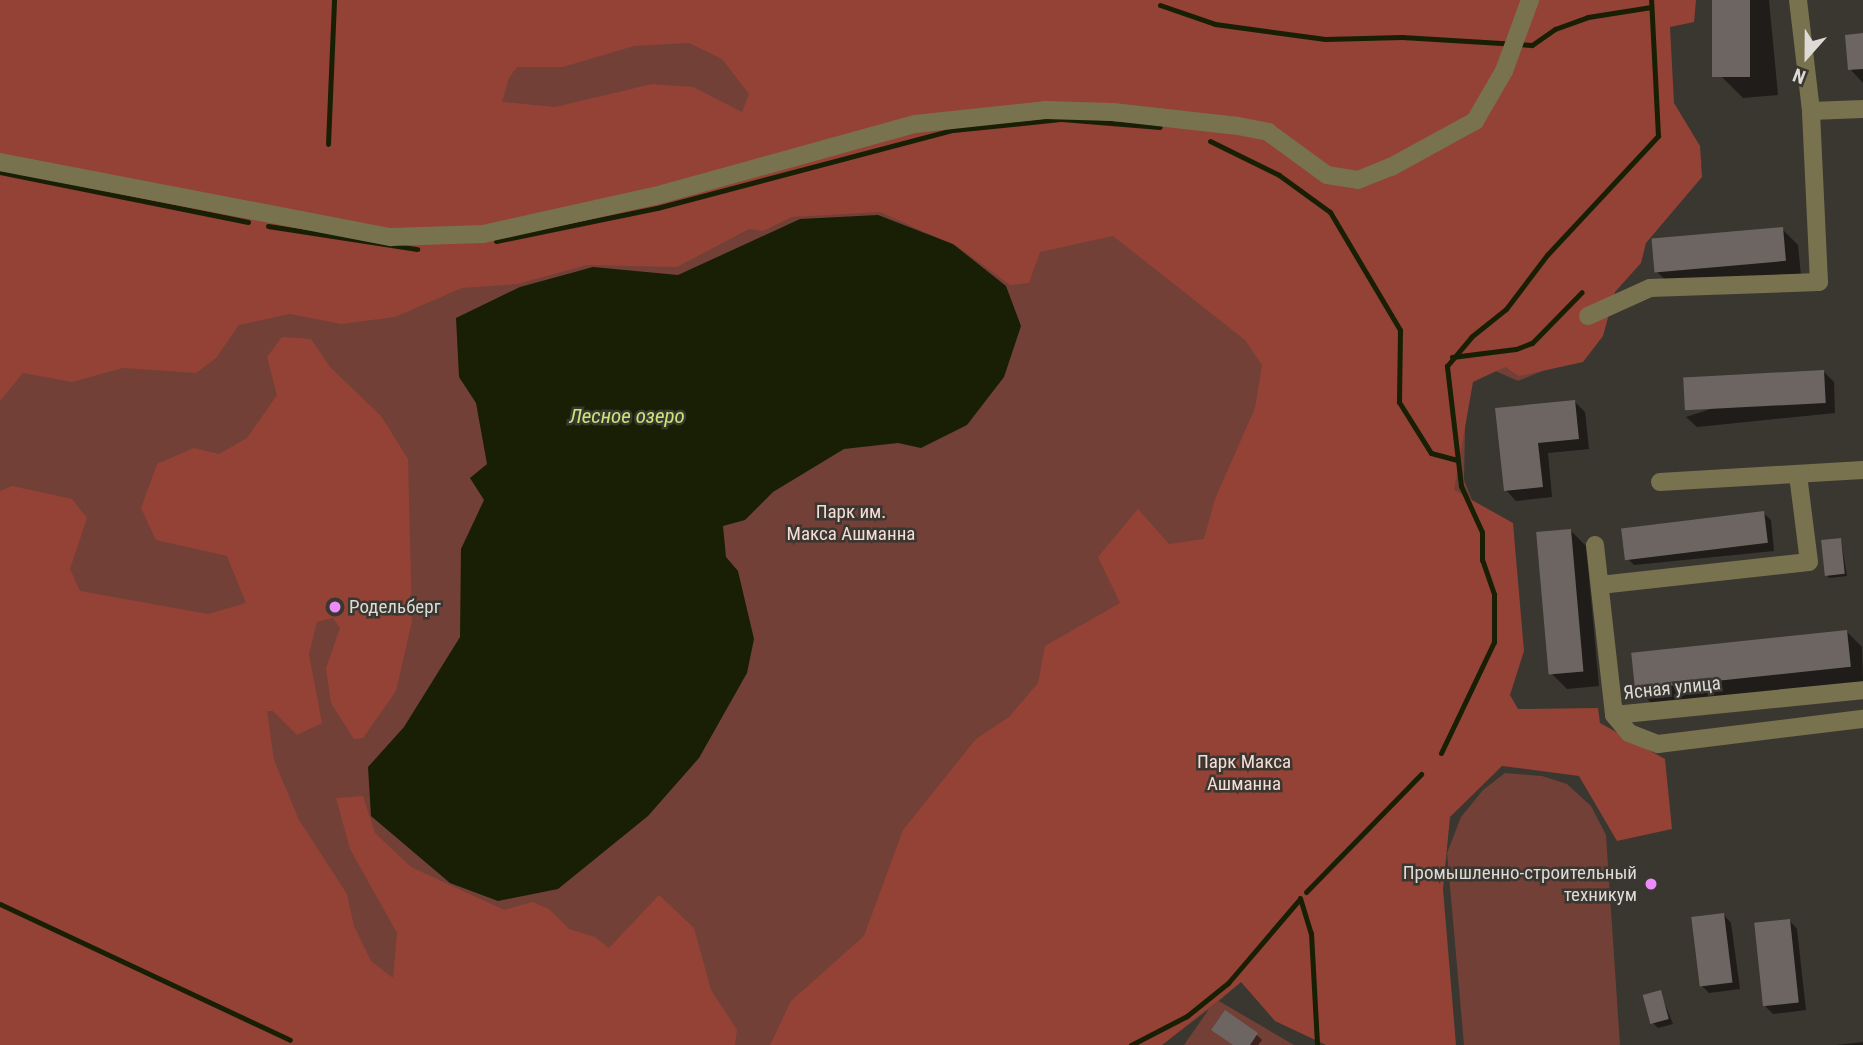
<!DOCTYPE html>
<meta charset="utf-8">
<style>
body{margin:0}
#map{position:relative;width:1863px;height:1045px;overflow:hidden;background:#3a3630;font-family:"Roboto Condensed",sans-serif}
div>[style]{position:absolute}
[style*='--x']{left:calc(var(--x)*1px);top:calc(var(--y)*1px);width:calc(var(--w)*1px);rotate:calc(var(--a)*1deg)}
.green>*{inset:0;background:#724037}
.forest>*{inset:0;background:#944235}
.water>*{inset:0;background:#181f04}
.shadow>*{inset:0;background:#0007}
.stream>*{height:5px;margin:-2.5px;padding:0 2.5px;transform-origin:2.5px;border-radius:2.5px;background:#181f04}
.building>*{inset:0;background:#6d6561;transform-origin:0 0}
.minor>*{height:18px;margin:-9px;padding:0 9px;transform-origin:9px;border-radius:9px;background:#78724f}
.dots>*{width:19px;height:19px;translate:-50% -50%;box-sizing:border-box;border:4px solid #3a3630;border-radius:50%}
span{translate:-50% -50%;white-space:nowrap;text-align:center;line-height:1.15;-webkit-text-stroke:5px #3a3630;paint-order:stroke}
.park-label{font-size:19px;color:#f5dcd7}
.poi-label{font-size:19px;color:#dedbd7}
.left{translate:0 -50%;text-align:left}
.right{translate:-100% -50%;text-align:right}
.street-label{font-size:19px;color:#dedbd7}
.water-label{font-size:21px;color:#c8e776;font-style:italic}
.north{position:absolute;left:1772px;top:21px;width:70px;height:70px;-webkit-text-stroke:5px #3a3630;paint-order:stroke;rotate:201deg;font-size:19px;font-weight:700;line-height:28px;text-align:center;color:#dedbd7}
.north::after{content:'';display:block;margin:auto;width:24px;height:32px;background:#dedbd7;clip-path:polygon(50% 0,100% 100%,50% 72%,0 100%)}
</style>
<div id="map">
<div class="green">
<i style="clip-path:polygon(0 0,1617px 0,1665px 152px,1702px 161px,1562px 363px,1518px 381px,1491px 369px,1466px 381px,1464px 480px,1495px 557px,1241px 982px,1219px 1001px,1294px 1045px,1184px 1045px,1209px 1009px,1162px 1045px,0 1045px)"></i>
<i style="clip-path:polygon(1505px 773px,1542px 776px,1567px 784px,1591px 806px,1606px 835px,1620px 1045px,1464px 1045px,1447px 853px,1461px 817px,1483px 790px)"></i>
</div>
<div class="forest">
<i style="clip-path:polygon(evenodd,0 0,1696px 0,1694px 22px,1670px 27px,1674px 103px,1700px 146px,1702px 177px,1646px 243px,1641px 263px,1615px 292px,1603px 336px,1583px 362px,1519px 376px,1505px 367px,1473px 382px,1454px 490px,1513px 523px,1524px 651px,1510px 695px,1518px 709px,1598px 708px,1600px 723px,1665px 759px,1672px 829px,1617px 841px,1579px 776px,1502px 766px,1450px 817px,1443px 889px,1456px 1045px,1326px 1045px,1275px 1021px,1241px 982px,1162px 1045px,770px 1045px,791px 1001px,864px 936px,903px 830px,976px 739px,1009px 717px,1038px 683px,1045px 646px,1120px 603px,1098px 557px,1138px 509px,1169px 544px,1204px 539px,1215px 499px,1255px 408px,1262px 365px,1245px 340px,1113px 236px,1040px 252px,1029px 283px,1010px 285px,958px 247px,880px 212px,792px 217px,763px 231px,749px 229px,677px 267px,587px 265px,517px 284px,462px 288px,395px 317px,341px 324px,290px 314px,239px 325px,216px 358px,196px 373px,123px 368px,72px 382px,23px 373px,0 401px,0 0,689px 43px,722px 59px,749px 94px,742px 112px,693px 87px,652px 84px,555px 107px,502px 102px,509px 78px,517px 67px,563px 67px,634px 46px,689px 43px)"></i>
<i style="clip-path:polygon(282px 337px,311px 339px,330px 367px,381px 416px,408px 459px,412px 621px,396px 691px,363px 738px,354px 739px,331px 703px,326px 668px,340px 628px,333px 618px,317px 622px,309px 654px,322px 723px,297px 735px,273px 711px,267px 711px,274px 760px,299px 820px,347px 894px,354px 926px,371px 961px,393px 978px,397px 933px,350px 849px,336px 798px,363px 796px,375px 833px,411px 867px,504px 910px,532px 902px,549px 909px,569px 929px,595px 937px,609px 948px,659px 895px,694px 928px,711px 990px,737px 1030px,735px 1045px,0 1045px,0 491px,12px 486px,72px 499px,87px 518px,70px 569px,80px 591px,208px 614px,246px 603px,227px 556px,156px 540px,141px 508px,157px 464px,194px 448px,219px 454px,247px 438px,277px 395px,267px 357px)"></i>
</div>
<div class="water">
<i style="clip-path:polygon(878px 215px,953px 244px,1006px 286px,1021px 326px,1004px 377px,967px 425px,921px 448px,898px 443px,844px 449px,773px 492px,745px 520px,723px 526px,726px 557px,738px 571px,754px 639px,747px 673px,699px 758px,648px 816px,558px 889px,498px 901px,450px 883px,371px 816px,368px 767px,404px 727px,460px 637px,461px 549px,484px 500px,470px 478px,487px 464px,476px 403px,459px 377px,456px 318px,520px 287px,593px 267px,678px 275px,800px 219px)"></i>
</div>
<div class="shadow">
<i style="clip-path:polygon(1714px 0,1769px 0,1778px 95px,1743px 98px,1721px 76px)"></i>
<i style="clip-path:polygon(1863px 35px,1863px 83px,1850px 69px)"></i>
<i style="clip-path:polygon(1782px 229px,1798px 245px,1801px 276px,1672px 286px,1656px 271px)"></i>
<i style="clip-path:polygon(1824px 372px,1834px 382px,1835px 413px,1697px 427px,1686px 417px)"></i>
<i style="clip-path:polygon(1574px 401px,1585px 412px,1589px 449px,1548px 453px,1552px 497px,1516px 501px,1506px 490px,1497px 410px)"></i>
<i style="clip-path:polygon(1763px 513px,1771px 520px,1774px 551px,1634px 565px,1626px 557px)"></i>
<i style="clip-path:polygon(1571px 531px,1586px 546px,1599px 686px,1567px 689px,1551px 673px)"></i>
<i style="clip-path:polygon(1841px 540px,1847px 576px,1829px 578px,1827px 576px)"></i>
<i style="clip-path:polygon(1847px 632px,1862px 647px,1863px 683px,1652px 704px,1637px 688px)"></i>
<i style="clip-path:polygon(1724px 915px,1731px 923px,1740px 989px,1709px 993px,1701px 985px)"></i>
<i style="clip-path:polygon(1790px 921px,1797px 929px,1806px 1010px,1773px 1014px,1765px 1006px)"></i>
<i style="clip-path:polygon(1660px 992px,1673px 1024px,1658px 1028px,1653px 1023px)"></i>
<i style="clip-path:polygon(1257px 1035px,1262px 1040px,1258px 1045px,1233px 1045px)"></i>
<i style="clip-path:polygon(1863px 1042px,1863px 1045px,1836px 1045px)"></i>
</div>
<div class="stream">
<i style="--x:1160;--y:5;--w:58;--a:19.1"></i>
<i style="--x:1215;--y:24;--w:111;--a:7.8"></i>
<i style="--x:1325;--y:39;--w:77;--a:-1.5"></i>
<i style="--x:1402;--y:37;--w:130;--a:3.5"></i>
<i style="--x:1532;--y:45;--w:28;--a:-35"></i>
<i style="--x:1555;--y:29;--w:35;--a:-20"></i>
<i style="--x:1588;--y:17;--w:64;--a:-9"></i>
<i style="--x:1210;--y:141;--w:77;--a:26.2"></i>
<i style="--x:1279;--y:175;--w:63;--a:36"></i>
<i style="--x:1330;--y:212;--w:137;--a:59.3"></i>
<i style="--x:1400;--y:330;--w:72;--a:90.8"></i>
<i style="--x:1399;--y:402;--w:60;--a:57.9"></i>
<i style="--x:1431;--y:453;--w:27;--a:15"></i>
<i style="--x:328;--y:144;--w:144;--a:-87.6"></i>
<i style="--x:0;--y:172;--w:253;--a:11.4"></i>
<i style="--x:268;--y:226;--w:151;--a:8.8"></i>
<i style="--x:496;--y:241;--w:164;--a:-11.6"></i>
<i style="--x:657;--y:208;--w:306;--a:-14.8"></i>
<i style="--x:953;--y:130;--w:110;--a:-5.8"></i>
<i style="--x:1062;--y:119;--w:98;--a:4.7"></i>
<i style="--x:1452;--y:357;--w:64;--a:-7.1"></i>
<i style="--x:1516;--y:349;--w:17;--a:-21"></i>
<i style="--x:1532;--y:343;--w:71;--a:-45.6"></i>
<i style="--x:1441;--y:753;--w:123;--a:-64.5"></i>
<i style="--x:1494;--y:642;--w:48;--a:-90"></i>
<i style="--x:1494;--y:594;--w:36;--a:-109"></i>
<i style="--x:1482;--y:560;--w:28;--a:-90"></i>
<i style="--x:1482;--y:532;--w:51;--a:-114.5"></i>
<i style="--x:1461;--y:486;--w:121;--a:-96.7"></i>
<i style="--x:1447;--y:366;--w:38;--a:-50"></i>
<i style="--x:1471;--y:337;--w:45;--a:-38.7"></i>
<i style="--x:1506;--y:309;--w:68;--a:-52.8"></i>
<i style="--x:1547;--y:255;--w:163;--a:-47"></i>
<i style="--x:1658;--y:136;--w:136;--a:-92.9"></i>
<i style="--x:1306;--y:892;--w:165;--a:-45.7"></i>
<i style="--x:1300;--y:898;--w:37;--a:73"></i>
<i style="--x:1311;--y:933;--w:112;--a:86.9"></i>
<i style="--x:0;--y:904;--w:320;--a:25.1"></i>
<i style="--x:1131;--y:1045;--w:63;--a:-27.4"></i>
<i style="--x:1187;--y:1016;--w:53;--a:-38.8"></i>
<i style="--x:1228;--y:983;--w:108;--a:-49.5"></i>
</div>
<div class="building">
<i style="left:1712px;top:0;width:38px;height:77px"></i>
<i style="clip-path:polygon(1863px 33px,1863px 69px,1848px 70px,1845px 35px)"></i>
<i style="left:1783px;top:227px;width:34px;height:132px;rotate:85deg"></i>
<i style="left:1824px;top:370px;width:33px;height:141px;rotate:87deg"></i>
<i style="clip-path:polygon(1575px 400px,1579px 439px,1538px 443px,1543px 487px,1504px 491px,1495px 408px)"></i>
<i style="left:1764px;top:511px;width:32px;height:144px;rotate:83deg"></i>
<i style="left:1571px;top:529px;width:143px;height:35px;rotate:85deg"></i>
<i style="left:1841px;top:538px;width:36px;height:20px;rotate:84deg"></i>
<i style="left:1847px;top:630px;width:37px;height:217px;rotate:84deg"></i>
<i style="left:1724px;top:913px;width:70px;height:33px;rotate:83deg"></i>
<i style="left:1790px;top:919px;width:84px;height:36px;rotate:84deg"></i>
<i style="left:1661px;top:990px;width:30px;height:19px;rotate:75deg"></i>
<i style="clip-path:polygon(1225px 1010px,1258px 1033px,1250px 1045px,1233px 1045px,1211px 1030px)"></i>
</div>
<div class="minor">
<i style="--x:1798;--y:0;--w:112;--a:83.3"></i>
<i style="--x:0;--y:162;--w:398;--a:10.9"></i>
<i style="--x:391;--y:237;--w:92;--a:-1.9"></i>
<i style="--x:483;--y:234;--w:176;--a:-12.5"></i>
<i style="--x:655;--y:196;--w:270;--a:-15.5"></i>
<i style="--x:915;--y:124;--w:131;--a:-6.1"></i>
<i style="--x:1045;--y:110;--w:68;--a:1.7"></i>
<i style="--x:1113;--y:112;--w:126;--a:6.4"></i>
<i style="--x:1238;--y:126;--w:31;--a:11"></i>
<i style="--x:1268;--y:132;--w:73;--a:36.1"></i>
<i style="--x:1327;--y:175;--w:31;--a:9"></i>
<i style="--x:1358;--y:180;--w:35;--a:-22"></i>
<i style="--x:1391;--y:167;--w:96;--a:-28.7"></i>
<i style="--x:1475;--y:121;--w:58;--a:-59.9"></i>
<i style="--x:1504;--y:71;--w:76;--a:-69.9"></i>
<i style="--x:1588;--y:316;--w:68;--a:-24.3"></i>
<i style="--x:1650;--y:288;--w:169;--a:-2"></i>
<i style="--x:1819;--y:282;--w:171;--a:-92.7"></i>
<i style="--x:1811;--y:111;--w:52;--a:-2.2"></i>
<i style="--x:1660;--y:482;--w:203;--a:-3.4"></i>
<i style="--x:1595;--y:545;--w:171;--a:83.6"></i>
<i style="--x:1614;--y:715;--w:250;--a:-5.7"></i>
<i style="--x:1600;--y:585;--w:210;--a:-6.3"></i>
<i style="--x:1809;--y:562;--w:88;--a:-97.2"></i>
<i style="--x:1614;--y:715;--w:23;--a:50"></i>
<i style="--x:1629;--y:733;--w:31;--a:21"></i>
<i style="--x:1658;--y:744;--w:207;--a:-7"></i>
</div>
<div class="dots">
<i style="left:335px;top:607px;background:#ec8cfa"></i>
<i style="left:1651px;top:884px;background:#ec8cfa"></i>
</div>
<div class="park-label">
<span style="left:851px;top:523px">Парк им.<br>Макса Ашманна</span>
<span style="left:1244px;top:773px">Парк Макса<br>Ашманна</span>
</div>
<div class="poi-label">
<span class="left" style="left:349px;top:607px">Родельберг</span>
<span class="right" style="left:1637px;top:884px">Промышленно-строительный<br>техникум</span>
</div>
<div class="street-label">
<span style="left:1672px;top:688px;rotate:-6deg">Ясная улица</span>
</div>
<div class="water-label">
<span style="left:627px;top:416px">Лесное озеро</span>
</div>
<div class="north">N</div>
</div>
